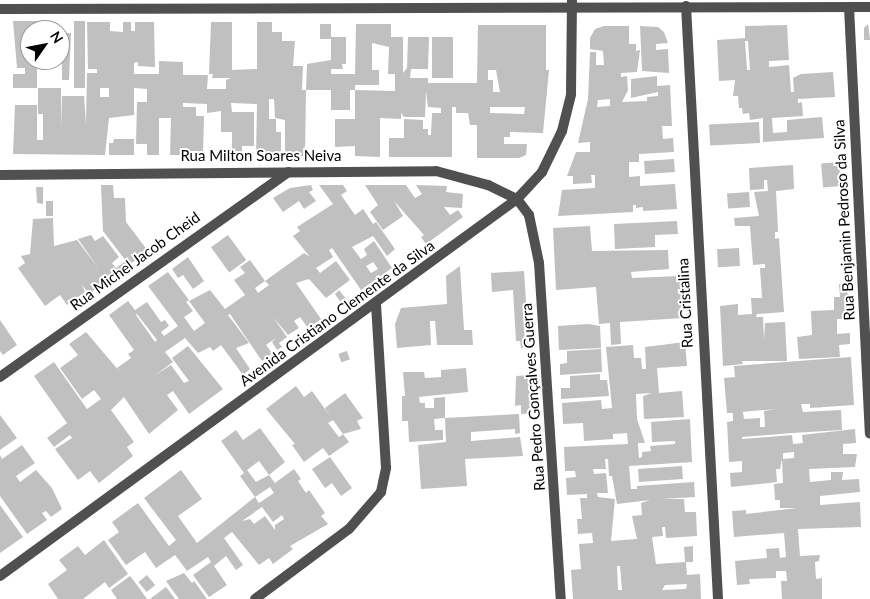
<!DOCTYPE html>
<meta charset="utf-8">
<style>
body{margin:0}
#map{position:relative;width:870px;height:599px;overflow:hidden;background:#fff;font-family:Lato,sans-serif}
div>[style]{position:absolute}
[style*='--x']{left:calc(var(--x)*1px);top:calc(var(--y)*1px);width:calc(var(--w)*1px);rotate:calc(var(--a)*1deg)}
.building>*{inset:0;background:#c0c0c0;transform-origin:0 0}
.street>*{height:10px;margin:-5px;padding:0 5px;transform-origin:5px;border-radius:5px;background:#505050}
span{translate:-50% -50%;white-space:nowrap;text-align:center;line-height:1.15;-webkit-text-stroke:4px #fff;paint-order:stroke}
.street-label{font-size:15px;color:#000}
.north{position:absolute;left:20px;top:20px;width:50px;height:50px;box-sizing:border-box;background:#fff;border:1px solid #999;border-radius:50%;rotate:57deg;font-size:14px;font-weight:700;line-height:20px;text-align:center;color:#000}
.north::after{content:'';display:block;margin:auto;width:18px;height:22px;background:#000;clip-path:polygon(50% 0,100% 100%,50% 72%,0 100%)}
</style>
<div id="map">
<div class="building">
<i style="clip-path:polygon(13px 21px,37px 21px,37px 30px,30px 30px,30px 60px,37px 60px,37px 88px,13px 88px,13px 74px,25px 74px,25px 68px,17px 68px)"></i>
<i style="left:74px;top:21px;width:11px;height:67px"></i>
<i style="clip-path:polygon(evenodd,87px 22px,110px 22px,110px 31px,123px 32px,123px 22px,131px 22px,131px 31px,135px 31px,135px 22px,154px 22px,155px 67px,138px 66px,138px 62px,134px 63px,134px 74px,159px 74px,159px 61px,183px 62px,183px 75px,208px 75px,207px 89px,226px 89px,226px 80px,231px 78px,212px 78px,213px 74px,209px 74px,211px 22px,232px 22px,232px 70px,257px 69px,257px 22px,272px 22px,272px 32px,282px 32px,282px 41px,295px 41px,293px 66px,303px 66px,302px 90px,306px 90px,307px 64px,331px 60px,331px 39px,320px 39px,320px 24px,331px 24px,331px 37px,346px 37px,346px 64px,342px 64px,343px 69px,331px 69px,331px 74px,355px 74px,356px 24px,391px 24px,391px 37px,403px 37px,403px 73px,407px 68px,408px 37px,429px 37px,428px 69px,411px 69px,410px 78px,428px 78px,428px 83px,477px 83px,478px 25px,546px 25px,546px 70px,549px 70px,543px 133px,510px 132px,510px 137px,504px 137px,504px 144px,527px 144px,526px 155px,519px 158px,477px 158px,477px 125px,470px 125px,468px 113px,456px 113px,456px 107px,452px 107px,452px 157px,389px 157px,389px 138px,404px 138px,404px 119px,423px 120px,423px 129px,428px 129px,428px 135px,431px 135px,432px 113px,441px 113px,441px 108px,428px 107px,426px 91px,425px 117px,404px 117px,401px 113px,401px 119px,380px 118px,380px 157px,355px 156px,355px 146px,335px 147px,335px 119px,355px 119px,355px 90px,395px 91px,395px 74px,388px 74px,389px 47px,372px 43px,372px 70px,379px 70px,379px 85px,355px 85px,355px 90px,350px 90px,350px 110px,331px 110px,331px 90px,306px 90px,305px 156px,285px 156px,285px 120px,275px 118px,274px 99px,269px 99px,269px 119px,276px 119px,276px 132px,281px 132px,281px 156px,256px 156px,257px 104px,231px 103px,232px 112px,254px 112px,254px 146px,242px 146px,242px 156px,232px 156px,232px 132px,221px 132px,221px 111px,207px 113px,207px 104px,183px 103px,183px 107px,196px 107px,196px 116px,204px 116px,203px 155px,170px 155px,171px 118px,159px 118px,159px 155px,147px 155px,147px 144px,136px 144px,137px 102px,147px 102px,147px 89px,134px 88px,134px 115px,109px 118px,105px 155px,13px 154px,15px 105px,37px 105px,37px 140px,43px 140px,43px 114px,38px 114px,38px 88px,61px 88px,61px 128px,62px 96px,84px 96px,86px 124px,87px 73px,97px 73px,97px 69px,88px 69px,87px 22px,488px 70px,496px 70px,500px 92px,493px 92px,493px 80px,488px 80px,488px 70px,87px 22px,100px 88px,109px 88px,109px 97px,100px 97px,100px 88px,87px 22px,490px 107px,525px 107px,524px 114px,490px 113px,490px 107px)"></i>
<i style="clip-path:polygon(868px 24px,870px 40px,864px 40px,864px 28px)"></i>
<i style="clip-path:polygon(evenodd,787px 25px,789px 60px,769px 61px,769px 67px,789px 65px,791px 92px,794px 92px,793px 78px,801px 74px,833px 72px,835px 97px,798px 99px,798px 103px,802px 102px,803px 116px,772px 118px,773px 133px,787px 132px,787px 120px,822px 117px,824px 138px,763px 142px,763px 118px,750px 120px,749px 113px,743px 114px,742px 108px,739px 108px,738px 96px,733px 96px,735px 80px,719px 81px,717px 40px,745px 38px,745px 26px,787px 25px,745px 41px,748px 41px,750px 70px,747px 70px,745px 41px)"></i>
<i style="clip-path:polygon(evenodd,604px 26px,629px 26px,629px 44px,636px 44px,636px 51px,640px 50px,637px 72px,621px 73px,621px 77px,627px 76px,628px 90px,622px 102px,647px 101px,647px 97px,658px 96px,658px 92px,631px 98px,631px 79px,657px 76px,657px 86px,670px 85px,672px 126px,662px 126px,663px 139px,673px 138px,674px 152px,639px 154px,639px 162px,629px 162px,629px 177px,640px 176px,640px 186px,675px 184px,677px 209px,643px 211px,643px 207px,636px 208px,636px 205px,633px 205px,633px 212px,558px 216px,562px 190px,595px 188px,595px 175px,591px 175px,592px 183px,573px 184px,573px 176px,567px 176px,576px 152px,590px 152px,590px 142px,578px 143px,588px 99px,590px 52px,596px 52px,596px 65px,604px 65px,603px 51px,590px 49px,590px 38px,595px 29px,604px 26px,610px 99px,610px 106px,597px 107px,598px 100px,610px 99px)"></i>
<i style="clip-path:polygon(640px 26px,658px 27px,664px 32px,668px 43px,656px 44px,656px 50px,668px 49px,669px 73px,642px 71px)"></i>
<i style="clip-path:polygon(62px 33px,71px 33px,69px 80px,62px 80px)"></i>
<i style="left:432px;top:37px;width:21px;height:41px"></i>
<i style="left:759px;top:122px;width:21px;height:50px;rotate:87deg"></i>
<i style="clip-path:polygon(114px 139px,134px 139px,134px 155px,109px 155px,109px 143px,113px 143px)"></i>
<i style="left:674px;top:159px;width:13px;height:30px;rotate:86deg"></i>
<i style="left:839px;top:162px;width:24px;height:18px;rotate:85deg"></i>
<i style="clip-path:polygon(793px 165px,794px 189px,776px 191px,778px 232px,775px 232px,775px 239px,779px 238px,784px 312px,757px 314px,756px 317px,763px 317px,764px 339px,765px 323px,785px 322px,787px 361px,742px 361px,743px 364px,723px 366px,720px 306px,738px 304px,738px 315px,752px 314px,751px 298px,762px 298px,760px 268px,765px 268px,765px 264px,753px 265px,750px 226px,735px 226px,734px 218px,759px 216px,754px 192px,768px 191px,767px 180px,764px 180px,764px 189px,750px 190px,749px 168px)"></i>
<i style="clip-path:polygon(101px 185px,113px 185px,114px 198px,125px 198px,126px 222px,148px 251px,89px 294px,82px 285px,85px 292px,67px 305px,60px 295px,45px 306px,18px 268px,25px 263px,21px 256px,30px 254px,33px 219px,53px 218px,54px 246px,77px 240px,99px 269px,78px 239px,91px 235px,95px 241px,103px 236px,119px 257px,112px 263px,116px 268px,126px 261px,103px 231px)"></i>
<i style="clip-path:polygon(311px 185px,313px 190px,309px 192px,316px 201px,304px 209px,299px 201px,283px 212px,273px 198px,290px 188px)"></i>
<i style="clip-path:polygon(evenodd,319px 185px,343px 185px,347px 191px,341px 195px,355px 215px,363px 209px,373px 224px,376px 222px,395px 249px,387px 256px,373px 236px,352px 247px,361px 259px,367px 255px,364px 249px,374px 241px,392px 268px,361px 290px,332px 248px,329px 250px,333px 257px,316px 268px,320px 273px,336px 261px,350px 280px,326px 298px,309px 279px,296px 283px,321px 319px,308px 328px,300px 317px,294px 321px,299px 328px,288px 335px,273px 317px,287px 337px,279px 343px,282px 347px,277px 350px,272px 342px,276px 338px,266px 345px,272px 353px,262px 361px,230px 314px,228px 315px,249px 343px,236px 348px,250px 369px,243px 375px,221px 345px,213px 351px,210px 347px,198px 353px,185px 338px,165px 352px,173px 362px,154px 376px,171px 365px,184px 383px,189px 381px,172px 358px,188px 346px,223px 389px,189px 414px,173px 391px,167px 395px,178px 410px,149px 434px,124px 397px,111px 410px,134px 442px,127px 447px,133px 456px,99px 483px,90px 471px,78px 480px,55px 449px,72px 438px,70px 435px,54px 447px,47px 438px,67px 423px,34px 376px,54px 362px,87px 409px,101px 399px,94px 390px,82px 399px,60px 368px,78px 355px,69px 344px,86px 332px,120px 372px,117px 368px,131px 358px,128px 354px,134px 350px,109px 315px,128px 301px,135px 310px,147px 302px,161px 322px,165px 320px,169px 326px,161px 332px,164px 336px,178px 326px,148px 286px,168px 272px,189px 300px,186px 302px,193px 311px,184px 317px,194px 331px,205px 323px,189px 301px,210px 290px,225px 309px,245px 295px,234px 280px,245px 273px,240px 267px,250px 260px,265px 281px,255px 288px,258px 293px,269px 285px,265px 281px,304px 253px,310px 257px,293px 236px,300px 231px,297px 227px,333px 204px,319px 185px,373px 262px,378px 269px,371px 273px,366px 266px,373px 262px,319px 185px,137px 314px,157px 340px,155px 342px,136px 315px,137px 314px)"></i>
<i style="clip-path:polygon(365px 185px,406px 185px,415px 198px,422px 194px,416px 185px,447px 186px,446px 192px,463px 194px,462px 208px,444px 207px,450px 215px,458px 210px,463px 217px,426px 244px,421px 237px,424px 235px,394px 201px,403px 216px,383px 230px,370px 212px,378px 205px)"></i>
<i style="clip-path:polygon(36px 187px,43px 187px,43px 204px,37px 203px)"></i>
<i style="left:749px;top:192px;width:15px;height:22px;rotate:86deg"></i>
<i style="left:46px;top:201px;width:7px;height:15px"></i>
<i style="clip-path:polygon(677px 221px,678px 234px,655px 235px,655px 247px,615px 249px,614px 224px)"></i>
<i style="clip-path:polygon(590px 226px,592px 251px,668px 250px,669px 269px,617px 273px,631px 272px,632px 278px,680px 276px,683px 318px,620px 322px,621px 344px,611px 345px,610px 323px,599px 324px,596px 287px,556px 290px,553px 228px)"></i>
<i style="left:228px;top:235px;width:31px;height:21px;rotate:54deg"></i>
<i style="left:739px;top:248px;width:18px;height:22px;rotate:87deg"></i>
<i style="clip-path:polygon(188px 257px,204px 281px,193px 289px,183px 275px,178px 278px,172px 269px)"></i>
<i style="clip-path:polygon(460px 266px,464px 330px,472px 330px,473px 345px,437px 345px,435px 321px,430px 321px,431px 345px,397px 348px,395px 324px,401px 308px,447px 304px,446px 276px)"></i>
<i style="clip-path:polygon(524px 271px,529px 347px,521px 348px,520px 341px,516px 341px,513px 290px,492px 292px,491px 273px)"></i>
<i style="clip-path:polygon(847px 283px,849px 319px,837px 319px,837px 334px,850px 333px,850px 344px,839px 345px,840px 357px,799px 359px,797px 337px,812px 335px,811px 311px,834px 310px,834px 297px,840px 297px,839px 284px)"></i>
<i style="clip-path:polygon(339px 290px,347px 300px,342px 304px,335px 294px)"></i>
<i style="clip-path:polygon(0 320px,17px 345px,3px 355px,0 351px)"></i>
<i style="clip-path:polygon(588px 324px,600px 326px,601px 348px,559px 350px,558px 326px)"></i>
<i style="clip-path:polygon(evenodd,685px 342px,687px 366px,657px 368px,659px 393px,682px 391px,684px 417px,644px 419px,643px 396px,652px 393px,636px 394px,637px 419px,645px 443px,638px 443px,639px 458px,642px 457px,642px 452px,651px 451px,650px 446px,675px 444px,675px 441px,652px 442px,651px 422px,690px 419px,692px 462px,629px 466px,631px 489px,637px 489px,637px 486px,694px 482px,695px 497px,662px 499px,684px 499px,685px 512px,696px 512px,697px 536px,666px 538px,665px 527px,662px 527px,663px 536px,652px 537px,656px 564px,686px 562px,687px 575px,700px 574px,701px 599px,573px 599px,571px 570px,581px 569px,579px 544px,593px 543px,592px 533px,578px 534px,577px 519px,582px 519px,580px 498px,587px 498px,587px 494px,567px 495px,566px 478px,576px 477px,575px 471px,565px 471px,564px 447px,628px 444px,627px 433px,613px 434px,613px 439px,584px 441px,583px 423px,563px 424px,562px 403px,601px 400px,602px 409px,612px 408px,606px 347px,633px 345px,634px 358px,641px 358px,642px 369px,646px 369px,645px 347px,685px 342px,605px 459px,608px 459px,609px 476px,612px 476px,617px 504px,650px 500px,641px 503px,642px 515px,632px 516px,637px 539px,611px 541px,615px 499px,598px 497px,597px 493px,608px 493px,606px 473px,594px 474px,593px 469px,606px 469px,605px 459px,685px 342px,617px 566px,620px 566px,622px 590px,618px 590px,617px 566px,685px 342px,687px 584px,686px 589px,662px 590px,665px 585px,687px 584px)"></i>
<i style="clip-path:polygon(601px 349px,602px 372px,560px 375px,560px 364px,567px 363px,567px 351px)"></i>
<i style="left:347px;top:351px;width:9px;height:9px;rotate:72deg"></i>
<i style="clip-path:polygon(evenodd,851px 357px,854px 405px,810px 408px,810px 404px,801px 404px,803px 412px,841px 410px,842px 430px,792px 433px,742px 437px,742px 439px,792px 435px,793px 444px,803px 443px,802px 435px,855px 429px,856px 443px,843px 444px,843px 454px,857px 454px,855px 467px,809px 469px,810px 482px,831px 480px,831px 472px,843px 472px,842px 480px,859px 479px,860px 492px,820px 496px,820px 505px,860px 502px,861px 527px,798px 529px,800px 556px,820px 555px,819px 561px,815px 562px,816px 579px,822px 578px,822px 599px,782px 599px,781px 581px,787px 581px,786px 571px,776px 571px,776px 578px,749px 579px,750px 584px,737px 585px,735px 561px,767px 558px,766px 549px,779px 548px,780px 558px,786px 557px,784px 533px,734px 537px,732px 511px,746px 510px,746px 514px,797px 508px,780px 508px,780px 500px,775px 500px,774px 484px,783px 483px,782px 459px,780px 469px,776px 469px,777px 482px,731px 487px,730px 473px,742px 472px,742px 461px,729px 462px,727px 422px,733px 421px,733px 413px,727px 413px,724px 378px,735px 377px,734px 366px,851px 357px,776px 409px,764px 411px,765px 427px,760px 427px,760px 418px,744px 419px,743px 412px,740px 412px,776px 409px,851px 357px,794px 452px,794px 458px,783px 459px,783px 453px,794px 452px)"></i>
<i style="clip-path:polygon(466px 368px,468px 392px,408px 398px,419px 397px,420px 403px,425px 403px,425px 408px,434px 408px,434px 398px,445px 397px,445px 418px,519px 414px,520px 433px,515px 434px,515px 429px,471px 432px,471px 441px,520px 437px,523px 456px,465px 459px,467px 486px,421px 489px,418px 445px,446px 442px,445px 418px,434px 419px,435px 430px,443px 430px,443px 440px,409px 442px,408px 421px,402px 421px,402px 396px,405px 396px,403px 372px,424px 372px,425px 378px,441px 377px,441px 370px)"></i>
<i style="clip-path:polygon(600px 374px,600px 380px,607px 380px,609px 396px,561px 399px,561px 388px,570px 388px,570px 376px)"></i>
<i style="clip-path:polygon(531px 375px,533px 413px,521px 414px,521px 405px,515px 406px,516px 376px)"></i>
<i style="clip-path:polygon(296px 386px,304px 397px,312px 391px,330px 416px,325px 408px,345px 393px,363px 418px,357px 421px,361px 429px,343px 434px,333px 420px,328px 423px,339px 437px,343px 434px,349px 442px,329px 456px,323px 448px,304px 462px,292px 445px,295px 444px,266px 409px)"></i>
<i style="clip-path:polygon(0 415px,17px 438px,0 450px)"></i>
<i style="clip-path:polygon(evenodd,260px 428px,285px 462px,269px 475px,275px 483px,294px 469px,301px 479px,298px 481px,306px 493px,309px 490px,325px 513px,321px 516px,328px 524px,290px 546px,293px 549px,273px 564px,269px 558px,259px 565px,232px 532px,224px 538px,243px 565px,236px 570px,226px 556px,214px 566px,227px 585px,209px 597px,193px 575px,211px 562px,208px 557px,187px 571px,175px 555px,156px 568px,145px 552px,126px 565px,108px 540px,119px 532px,112px 522px,138px 503px,169px 546px,176px 540px,144px 498px,181px 470px,202px 499px,178px 516px,197px 543px,255px 497px,259px 503px,274px 493px,270px 487px,255px 497px,240px 476px,244px 473px,221px 441px,236px 430px,243px 440px,260px 428px,259px 461px,269px 475px,256px 482px,247px 470px,259px 461px,260px 428px,262px 507px,273px 522px,282px 515px,284px 519px,275px 525px,275px 530px,265px 516px,254px 524px,250px 519px,242px 521px,262px 507px)"></i>
<i style="clip-path:polygon(22px 445px,35px 463px,16px 476px,20px 482px,36px 470px,52px 488px,62px 509px,51px 517px,46px 511px,42px 513px,47px 520px,27px 534px,0 496px,0 455px,2px 459px)"></i>
<i style="clip-path:polygon(330px 457px,352px 488px,341px 496px,332px 483px,325px 488px,312px 469px)"></i>
<i style="left:682px;top:466px;width:13px;height:44px;rotate:86deg"></i>
<i style="clip-path:polygon(0 505px,23px 537px,0 553px)"></i>
<i style="clip-path:polygon(104px 540px,128px 574px,109px 588px,105px 582px,83px 599px,58px 599px,48px 584px,67px 570px,59px 560px,78px 546px,85px 555px)"></i>
<i style="clip-path:polygon(693px 546px,693px 562px,685px 562px,684px 547px)"></i>
<i style="clip-path:polygon(184px 573px,192px 583px,194px 581px,207px 599px,179px 599px,166px 581px)"></i>
<i style="left:147px;top:575px;width:13px;height:11px;rotate:51deg"></i>
<i style="clip-path:polygon(130px 576px,134px 581px,147px 599px,117px 599px,111px 590px)"></i>
<i style="clip-path:polygon(166px 587px,175px 599px,150px 599px)"></i>
</div>
<div class="street">
<i style="--x:686;--y:6;--w:594;--a:86.91"></i>
<i style="--x:849;--y:7;--w:427;--a:87.2"></i>
<i style="--x:0;--y:9;--w:870;--a:-0.13"></i>
<i style="--x:0;--y:175;--w:436;--a:-0.5"></i>
<i style="--x:436;--y:171;--w:54;--a:15.1"></i>
<i style="--x:488;--y:185;--w:32;--a:26"></i>
<i style="--x:517;--y:199;--w:20;--a:53"></i>
<i style="--x:529;--y:215;--w:49;--a:78.2"></i>
<i style="--x:539;--y:263;--w:337;--a:86.3"></i>
<i style="--x:0;--y:377;--w:354;--a:-35.4"></i>
<i style="--x:0;--y:576;--w:640;--a:-36.1"></i>
<i style="--x:517;--y:199;--w:37;--a:-47"></i>
<i style="--x:542;--y:172;--w:46;--a:-64"></i>
<i style="--x:562;--y:131;--w:38;--a:-76"></i>
<i style="--x:571;--y:94;--w:93;--a:-89.4"></i>
<i style="--x:255;--y:599;--w:117;--a:-36.7"></i>
<i style="--x:349;--y:529;--w:49;--a:-49.1"></i>
<i style="--x:381;--y:492;--w:25;--a:-78"></i>
<i style="--x:386;--y:468;--w:165;--a:-93.5"></i>
</div>
<div class="street-label">
<span style="left:261px;top:156px">Rua Milton Soares Neiva</span>
<span style="left:844px;top:220px;rotate:-93deg">Rua Benjamin Pedroso da Silva</span>
<span style="left:135px;top:261px;rotate:-36deg">Rua Michel Jacob Cheid</span>
<span style="left:685px;top:303px;rotate:-93deg">Rua Cristalina</span>
<span style="left:337px;top:313px;rotate:-36deg">Avenida Cristiano Clemente da Silva</span>
<span style="left:533px;top:397px;rotate:-94deg">Rua Pedro Gonçalves Guerra</span>
</div>
<div class="north">N</div>
</div>
